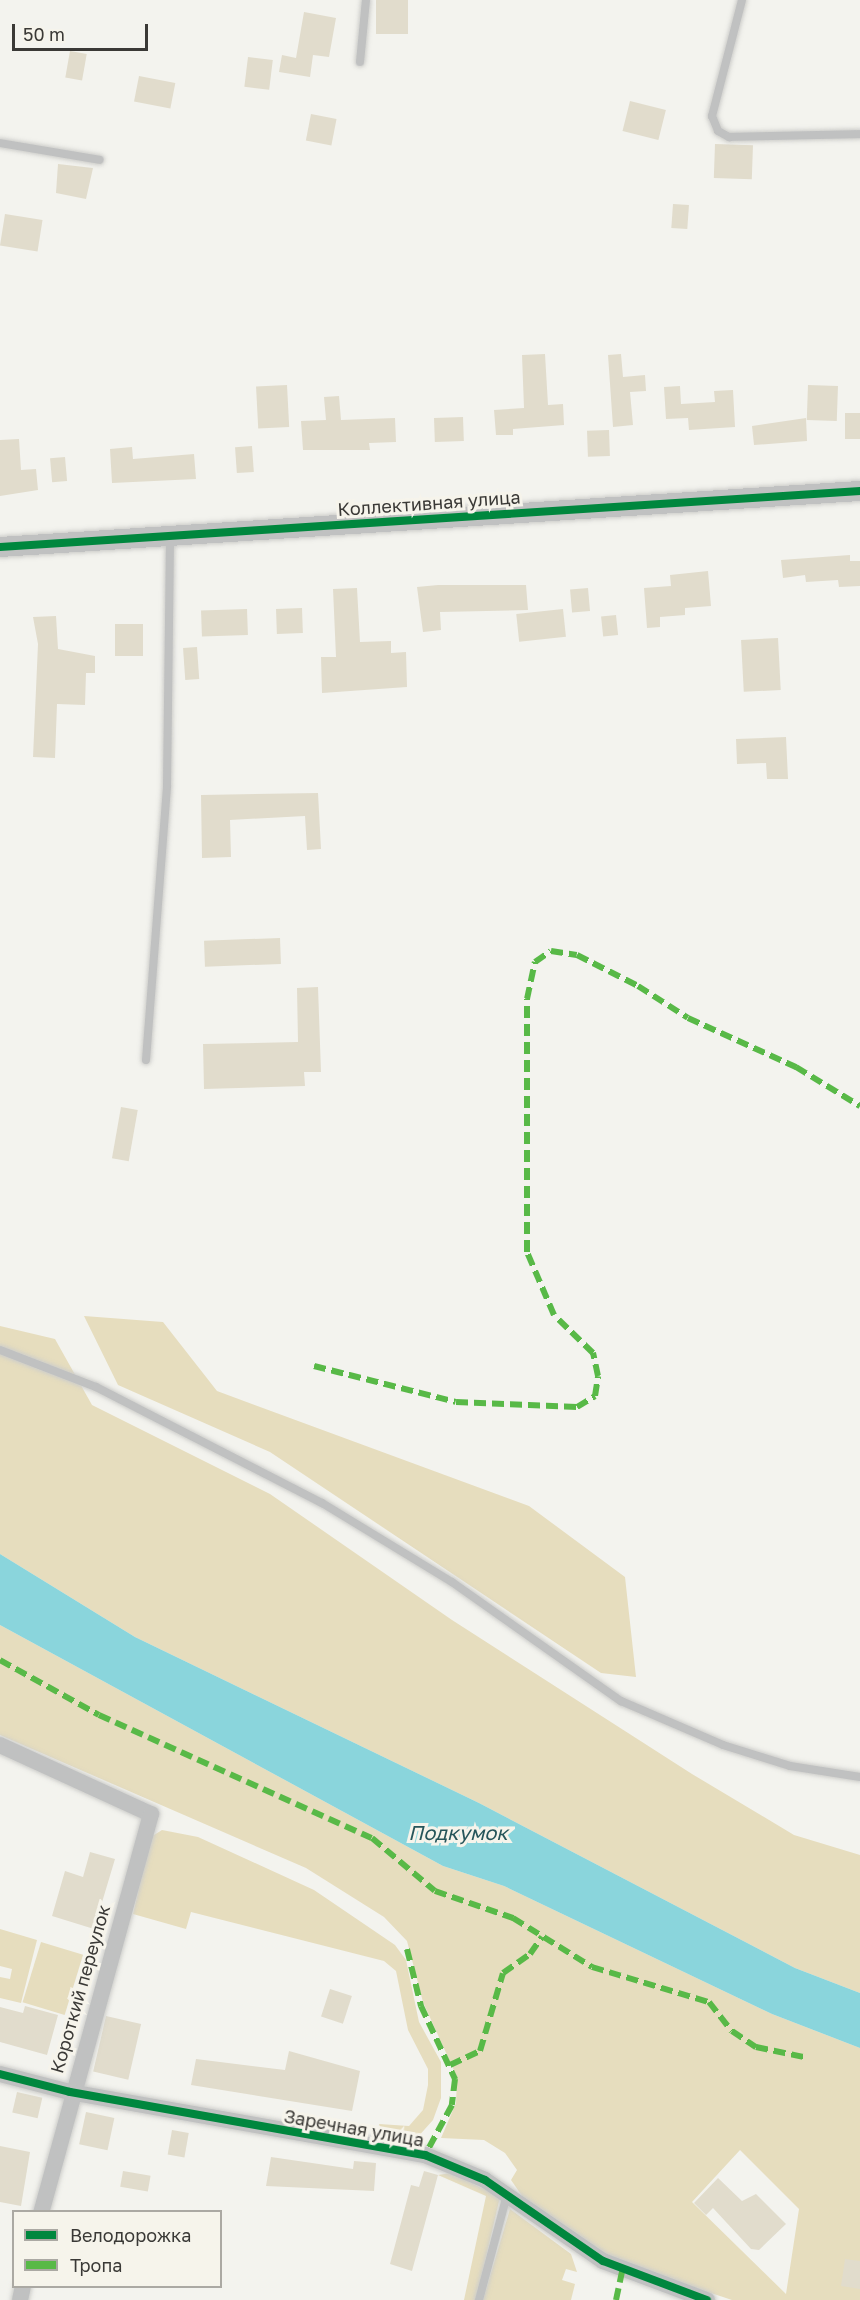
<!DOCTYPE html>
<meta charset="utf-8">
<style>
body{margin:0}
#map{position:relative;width:860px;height:2300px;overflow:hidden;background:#f3f3ee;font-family:"Golos Text",sans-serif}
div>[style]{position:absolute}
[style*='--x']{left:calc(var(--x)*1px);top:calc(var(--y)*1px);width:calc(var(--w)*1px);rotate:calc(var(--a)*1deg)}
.green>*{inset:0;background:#e6ddbe;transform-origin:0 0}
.water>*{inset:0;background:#8ad5dc}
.building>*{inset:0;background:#e1dccc;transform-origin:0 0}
.roads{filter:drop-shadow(0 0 2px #cdcdca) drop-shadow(0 0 2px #cdcdca)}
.service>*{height:8px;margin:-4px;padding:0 4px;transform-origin:4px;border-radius:4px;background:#c0c1c1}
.minor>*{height:16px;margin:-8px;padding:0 8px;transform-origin:8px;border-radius:8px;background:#c0c1c1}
.tertiary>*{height:20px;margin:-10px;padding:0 10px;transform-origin:10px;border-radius:10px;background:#c0c1c1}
.quiet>*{height:6px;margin-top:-3px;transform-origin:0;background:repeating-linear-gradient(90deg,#58b947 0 12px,transparent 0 18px)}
.cycleway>*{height:8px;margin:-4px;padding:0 4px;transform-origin:4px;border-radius:4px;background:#00873e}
span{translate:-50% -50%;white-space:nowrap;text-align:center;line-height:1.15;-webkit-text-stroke:6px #f6f4eb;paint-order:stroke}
.street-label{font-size:18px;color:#3a3936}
.water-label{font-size:20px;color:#26555a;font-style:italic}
.legend{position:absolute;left:12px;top:2210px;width:210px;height:78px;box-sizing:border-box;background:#f6f4eb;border:2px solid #aba9a3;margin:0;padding:8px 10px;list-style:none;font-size:18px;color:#3a3936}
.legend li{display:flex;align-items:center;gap:12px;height:30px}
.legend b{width:30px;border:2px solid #aba9a3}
.scale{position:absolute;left:12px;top:24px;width:136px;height:27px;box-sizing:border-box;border:3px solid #3a3936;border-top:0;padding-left:8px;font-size:18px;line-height:21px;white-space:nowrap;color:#3a3936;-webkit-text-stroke:4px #f6f4eb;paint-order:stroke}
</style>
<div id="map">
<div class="green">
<i style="clip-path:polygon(84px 1316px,163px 1322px,217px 1391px,529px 1506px,625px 1577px,636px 1677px,601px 1673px,270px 1452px,118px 1385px)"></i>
<i style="clip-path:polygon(0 1326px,55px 1339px,92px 1405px,270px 1494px,452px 1620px,692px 1774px,794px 1835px,860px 1855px,860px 1993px,795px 1968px,479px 1803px,135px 1637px,0 1554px)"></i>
<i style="clip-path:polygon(evenodd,0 1625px,443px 1866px,504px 1886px,772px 2014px,860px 2048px,860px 2300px,732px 2300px,615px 2261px,527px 2203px,511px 2180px,517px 2170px,505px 2153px,484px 2140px,441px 2138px,456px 2103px,457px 2077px,423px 2002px,407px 1941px,384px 1917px,306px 1868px,0 1735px,0 1625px,740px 2150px,799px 2209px,786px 2294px,692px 2202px,740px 2150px)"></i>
<i style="clip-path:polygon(162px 1830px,198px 1837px,314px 1890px,395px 1945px,406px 1960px,419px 2022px,441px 2062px,441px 2098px,433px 2120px,416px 2139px,393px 2140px,382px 2134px,379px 2124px,409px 2126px,423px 2110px,428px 2085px,428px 2069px,408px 2030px,396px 1971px,384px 1961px,191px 1912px,186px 1929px,133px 1914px,151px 1837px)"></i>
<i style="clip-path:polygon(0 1929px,37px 1940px,21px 2003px,0 1998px,0 1977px,10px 1979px,12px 1969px,0 1966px)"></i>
<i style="left:41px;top:1942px;width:44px;height:63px;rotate:17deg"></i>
<i style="clip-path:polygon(451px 2173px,500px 2197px,476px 2300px,464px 2300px,486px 2196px,438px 2175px)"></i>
<i style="clip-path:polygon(510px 2209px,571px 2254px,577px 2272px,566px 2269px,562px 2280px,575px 2284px,571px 2300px,483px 2300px)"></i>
</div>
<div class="water">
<i style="clip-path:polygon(0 1554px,135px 1637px,479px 1803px,795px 1968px,860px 1993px,860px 2048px,772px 2014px,504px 1886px,443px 1866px,0 1625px)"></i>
</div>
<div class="building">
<i style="left:376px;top:0;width:32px;height:34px"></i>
<i style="clip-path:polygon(304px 12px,336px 18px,329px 57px,313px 55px,310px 77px,279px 72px,282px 55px,296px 58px)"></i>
<i style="left:70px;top:51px;width:17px;height:27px;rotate:10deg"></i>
<i style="left:248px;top:57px;width:25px;height:30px;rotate:7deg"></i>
<i style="left:139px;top:76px;width:37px;height:26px;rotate:11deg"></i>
<i style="left:630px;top:101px;width:37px;height:31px;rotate:14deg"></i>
<i style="left:311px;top:114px;width:26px;height:27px;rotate:11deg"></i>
<i style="left:715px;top:144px;width:38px;height:34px;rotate:2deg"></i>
<i style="clip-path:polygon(58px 164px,93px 168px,86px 199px,56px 193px)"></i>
<i style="left:673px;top:204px;width:16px;height:24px;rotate:4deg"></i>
<i style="left:5px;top:214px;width:38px;height:32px;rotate:9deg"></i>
<i style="clip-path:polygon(545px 354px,548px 405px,563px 404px,564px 425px,513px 429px,513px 435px,496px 435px,494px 410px,524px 408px,522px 355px)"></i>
<i style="clip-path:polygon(621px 354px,623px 377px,645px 375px,646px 391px,630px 392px,633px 425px,613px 427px,608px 355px)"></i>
<i style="left:287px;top:385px;width:42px;height:31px;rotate:87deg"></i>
<i style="left:808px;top:385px;width:30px;height:35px;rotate:2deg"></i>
<i style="clip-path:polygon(680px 386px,681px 404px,715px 402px,714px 391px,733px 390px,735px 427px,689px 430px,688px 418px,666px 419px,664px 387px)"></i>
<i style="clip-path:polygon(339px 396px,341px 420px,395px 418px,396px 442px,369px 443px,370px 450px,303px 450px,301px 421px,326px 420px,324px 397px)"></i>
<i style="left:860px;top:413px;width:26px;height:15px;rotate:90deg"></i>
<i style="left:463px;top:417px;width:24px;height:29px;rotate:88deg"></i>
<i style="clip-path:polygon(806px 418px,807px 441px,754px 445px,752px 426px)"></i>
<i style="left:609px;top:430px;width:26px;height:22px;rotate:88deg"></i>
<i style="clip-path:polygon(19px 439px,21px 470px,36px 469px,38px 490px,0 496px,0 440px)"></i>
<i style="left:252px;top:446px;width:26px;height:17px;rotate:86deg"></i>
<i style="clip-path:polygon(132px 447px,133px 459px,194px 454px,196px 479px,112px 483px,110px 449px)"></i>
<i style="left:65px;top:457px;width:24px;height:15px;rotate:85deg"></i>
<i style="clip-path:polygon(850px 555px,850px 561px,860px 561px,860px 586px,839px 587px,838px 580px,806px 582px,805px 575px,783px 578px,781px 560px)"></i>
<i style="clip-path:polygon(708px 571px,711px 606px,685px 608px,685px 615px,660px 617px,660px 627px,647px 628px,644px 588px,671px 586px,670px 575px)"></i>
<i style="clip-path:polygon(438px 585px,526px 585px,528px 610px,440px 612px,441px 630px,423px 632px,417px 587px)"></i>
<i style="clip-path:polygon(357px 588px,360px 642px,391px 641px,391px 653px,406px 652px,407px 687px,322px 693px,321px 657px,336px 657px,333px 589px)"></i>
<i style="left:588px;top:588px;width:23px;height:18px;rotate:85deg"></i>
<i style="left:302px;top:608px;width:25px;height:26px;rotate:88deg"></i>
<i style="left:247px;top:609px;width:26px;height:46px;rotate:88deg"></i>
<i style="left:563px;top:609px;width:28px;height:47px;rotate:84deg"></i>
<i style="left:616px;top:615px;width:20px;height:15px;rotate:84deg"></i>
<i style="clip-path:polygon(56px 616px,58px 649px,95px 656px,95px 673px,86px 673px,85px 705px,57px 704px,55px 758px,33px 757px,38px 644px,33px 617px)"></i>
<i style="left:115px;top:624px;width:28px;height:32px"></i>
<i style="left:778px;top:638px;width:52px;height:37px;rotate:87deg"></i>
<i style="left:197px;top:647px;width:32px;height:14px;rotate:86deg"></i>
<i style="clip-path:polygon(786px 737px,788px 779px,767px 779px,766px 763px,737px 764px,736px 739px)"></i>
<i style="clip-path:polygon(318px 793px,321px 849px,307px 850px,305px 816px,230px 820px,231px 857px,202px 858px,201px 795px)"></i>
<i style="left:280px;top:938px;width:26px;height:76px;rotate:88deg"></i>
<i style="clip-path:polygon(318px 987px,321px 1072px,304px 1072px,305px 1086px,204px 1089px,203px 1044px,298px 1042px,297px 988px)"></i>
<i style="left:121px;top:1107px;width:17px;height:52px;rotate:10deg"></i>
<i style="clip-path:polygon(90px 1852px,115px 1859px,94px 1929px,52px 1916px,65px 1871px,83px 1877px)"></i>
<i style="left:330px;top:1989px;width:23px;height:29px;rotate:18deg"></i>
<i style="clip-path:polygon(25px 2006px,58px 2015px,47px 2055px,0 2042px,0 2007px,23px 2013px)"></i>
<i style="left:106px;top:2016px;width:36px;height:57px;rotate:13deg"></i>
<i style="clip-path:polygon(289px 2051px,360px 2071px,352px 2111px,191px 2085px,196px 2059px,285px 2070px)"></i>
<i style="left:17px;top:2092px;width:26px;height:21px;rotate:13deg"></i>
<i style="left:86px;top:2112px;width:29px;height:33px;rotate:12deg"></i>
<i style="left:172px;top:2130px;width:17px;height:25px;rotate:10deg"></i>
<i style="clip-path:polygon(0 2146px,30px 2152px,21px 2206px,0 2202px)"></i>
<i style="clip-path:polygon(271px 2157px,353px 2169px,354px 2161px,376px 2163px,374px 2191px,266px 2186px)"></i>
<i style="left:123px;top:2171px;width:28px;height:16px;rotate:10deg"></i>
<i style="clip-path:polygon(424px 2171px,438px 2175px,412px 2271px,390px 2264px,411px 2185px,419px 2187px)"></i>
<i style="clip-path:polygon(718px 2178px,742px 2201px,756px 2194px,786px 2224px,759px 2250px,751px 2249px,713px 2208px,706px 2215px,694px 2203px)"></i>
<i style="clip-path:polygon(845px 2259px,860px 2261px,860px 2289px,841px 2286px)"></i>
</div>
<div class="roads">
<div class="service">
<i style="--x:742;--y:0;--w:120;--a:104.5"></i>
<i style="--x:712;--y:116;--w:16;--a:68"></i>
<i style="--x:718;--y:131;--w:13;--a:29"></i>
<i style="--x:729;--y:137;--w:131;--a:-1.3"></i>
<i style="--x:360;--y:62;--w:62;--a:-84.5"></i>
<i style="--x:0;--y:143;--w:101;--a:9.6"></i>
<i style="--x:146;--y:1060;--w:275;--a:-85.6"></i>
<i style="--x:167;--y:786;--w:250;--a:-89.3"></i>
<i style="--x:0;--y:1350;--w:103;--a:21.1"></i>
<i style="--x:96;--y:1387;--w:254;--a:27.2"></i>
<i style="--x:322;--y:1503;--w:152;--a:31.3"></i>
<i style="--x:452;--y:1582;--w:207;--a:35.2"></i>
<i style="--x:621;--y:1701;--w:111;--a:23.3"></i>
<i style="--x:723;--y:1745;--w:70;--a:17.4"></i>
<i style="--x:790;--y:1766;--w:71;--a:8.9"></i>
<i style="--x:479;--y:2300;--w:109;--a:-75.1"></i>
</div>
<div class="minor">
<i style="--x:0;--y:1745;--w:166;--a:24.6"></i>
<i style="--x:151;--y:1814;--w:413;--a:105.4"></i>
<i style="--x:0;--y:2074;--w:72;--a:14.4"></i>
<i style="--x:70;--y:2092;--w:361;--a:10.1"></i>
<i style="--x:425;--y:2155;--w:65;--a:22.6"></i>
<i style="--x:485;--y:2180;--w:143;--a:34.5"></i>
<i style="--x:603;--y:2261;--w:111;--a:20.6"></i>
<i style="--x:20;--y:2300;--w:14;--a:-78"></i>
</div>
<div class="tertiary">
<i style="--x:0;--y:547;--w:862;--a:-3.73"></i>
</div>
</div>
<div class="quiet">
<i style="--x:314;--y:1366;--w:146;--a:14.2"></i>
<i style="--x:456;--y:1402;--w:121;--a:2.4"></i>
<i style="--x:577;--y:1407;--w:21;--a:-31"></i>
<i style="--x:595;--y:1396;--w:20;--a:-81"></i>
<i style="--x:598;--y:1376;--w:24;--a:-102"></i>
<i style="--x:593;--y:1353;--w:54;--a:-135.7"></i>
<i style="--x:554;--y:1315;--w:69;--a:-113.2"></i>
<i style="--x:527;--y:1252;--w:253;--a:-90"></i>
<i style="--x:527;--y:999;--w:38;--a:-78"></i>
<i style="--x:535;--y:962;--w:19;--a:-35"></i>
<i style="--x:551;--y:951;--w:26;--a:9"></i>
<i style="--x:577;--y:955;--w:68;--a:26.9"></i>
<i style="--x:638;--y:986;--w:59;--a:32.6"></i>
<i style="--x:688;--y:1018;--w:119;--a:24.4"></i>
<i style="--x:796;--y:1067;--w:75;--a:31.4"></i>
<i style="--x:0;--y:1660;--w:113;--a:29.1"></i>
<i style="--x:99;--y:1715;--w:299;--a:24.3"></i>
<i style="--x:372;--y:1838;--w:82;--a:40.1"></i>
<i style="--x:435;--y:1891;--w:83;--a:19.1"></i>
<i style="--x:513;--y:1918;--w:93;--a:31.8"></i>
<i style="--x:592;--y:1967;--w:122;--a:16.7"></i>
<i style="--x:709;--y:2002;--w:37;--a:52"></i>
<i style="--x:732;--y:2031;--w:29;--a:34"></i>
<i style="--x:756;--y:2047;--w:53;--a:11.9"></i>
<i style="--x:407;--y:1949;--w:59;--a:76.2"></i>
<i style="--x:421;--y:2006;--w:81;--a:65"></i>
<i style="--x:455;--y:2079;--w:26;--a:97"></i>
<i style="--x:452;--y:2105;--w:57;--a:118.4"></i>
<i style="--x:450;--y:2065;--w:33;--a:-25"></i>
<i style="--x:480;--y:2051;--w:81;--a:-73.6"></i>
<i style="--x:503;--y:1973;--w:33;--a:-35"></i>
<i style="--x:530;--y:1954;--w:21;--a:-55"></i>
<i style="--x:616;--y:2300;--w:30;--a:-78"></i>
</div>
<div class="cycleway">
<i style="--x:0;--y:547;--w:862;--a:-3.73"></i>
<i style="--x:0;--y:2074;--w:72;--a:14.4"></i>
<i style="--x:70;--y:2092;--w:361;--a:10.1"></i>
<i style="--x:425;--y:2155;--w:65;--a:22.6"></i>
<i style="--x:485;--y:2180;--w:143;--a:34.5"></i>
<i style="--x:603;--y:2261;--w:111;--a:20.6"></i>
</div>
<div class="street-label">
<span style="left:429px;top:503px;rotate:-4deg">Коллективная улица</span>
<span style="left:80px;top:1989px;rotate:-74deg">Короткий переулок</span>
<span style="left:354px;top:2128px;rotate:10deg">Заречная улица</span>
</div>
<div class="water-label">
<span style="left:458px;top:1832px">Подкумок</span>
</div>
<ul class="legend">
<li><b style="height:8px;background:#00873e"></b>Велодорожка</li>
<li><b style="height:8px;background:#58b947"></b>Тропа</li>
</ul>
<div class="scale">50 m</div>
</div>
